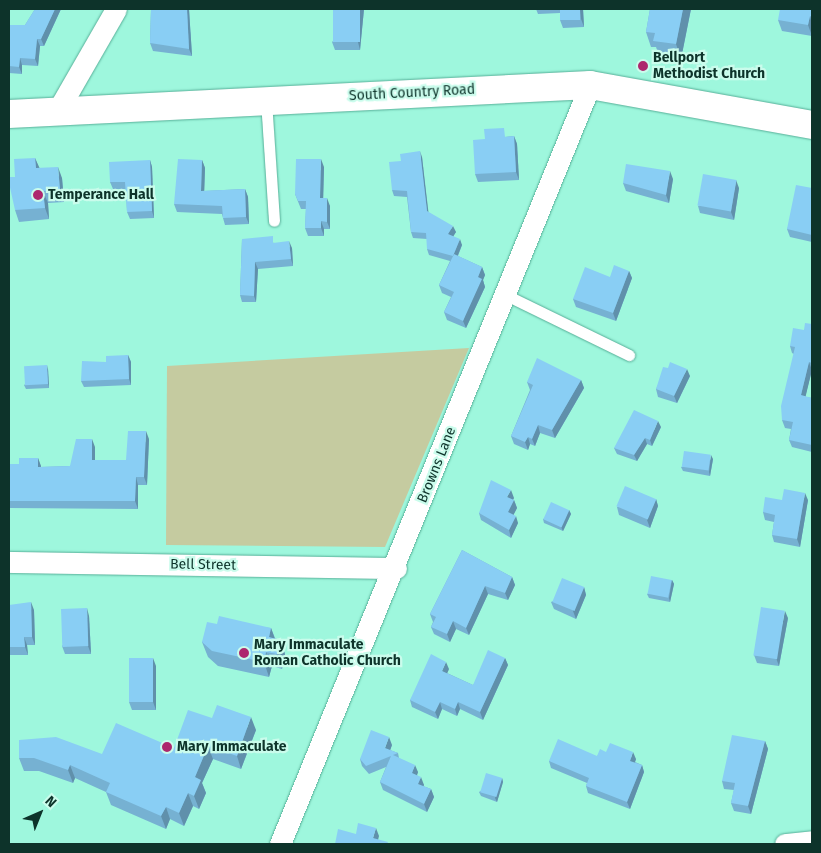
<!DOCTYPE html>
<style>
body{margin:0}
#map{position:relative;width:821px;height:853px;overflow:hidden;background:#9ef7dd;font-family:"Fira Sans",sans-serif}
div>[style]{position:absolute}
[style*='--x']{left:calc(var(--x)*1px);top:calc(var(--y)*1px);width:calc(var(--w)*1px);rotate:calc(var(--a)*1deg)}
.green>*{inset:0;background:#c5cba0}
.roads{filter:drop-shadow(0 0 1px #57af98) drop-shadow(0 0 1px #57af98)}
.lane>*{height:11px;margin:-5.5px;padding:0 5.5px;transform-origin:5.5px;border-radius:5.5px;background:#fff}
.street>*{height:21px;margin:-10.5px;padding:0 10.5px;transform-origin:10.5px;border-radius:10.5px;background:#fff}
.secondary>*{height:28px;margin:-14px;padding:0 14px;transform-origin:14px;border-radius:14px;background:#fff}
.wall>*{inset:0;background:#76b1d2}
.shaded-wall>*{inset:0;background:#6090ab}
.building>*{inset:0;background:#89cef4;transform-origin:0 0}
.dots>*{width:14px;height:14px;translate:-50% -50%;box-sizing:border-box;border:2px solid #cafcec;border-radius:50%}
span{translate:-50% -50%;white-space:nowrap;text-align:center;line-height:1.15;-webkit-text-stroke:4.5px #cafcec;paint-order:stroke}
.poi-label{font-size:14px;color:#0d332a;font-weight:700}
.left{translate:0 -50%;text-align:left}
.street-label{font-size:14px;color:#0d332a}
.frame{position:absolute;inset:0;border:10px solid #0d332a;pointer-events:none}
.north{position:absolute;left:15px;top:788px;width:50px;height:50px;-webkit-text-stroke:4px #cafcec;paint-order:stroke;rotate:44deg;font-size:14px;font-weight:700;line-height:20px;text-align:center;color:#0d332a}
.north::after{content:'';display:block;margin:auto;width:18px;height:22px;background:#0d332a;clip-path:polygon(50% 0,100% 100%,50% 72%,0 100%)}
</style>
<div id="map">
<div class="green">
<i style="clip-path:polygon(469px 348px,385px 547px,166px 545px,167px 366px)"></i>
</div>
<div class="roads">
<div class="lane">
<i style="--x:266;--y:100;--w:121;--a:86.2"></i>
<i style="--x:506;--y:295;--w:137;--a:26"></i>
</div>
<div class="street">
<i style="--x:58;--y:110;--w:116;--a:-60.1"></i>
<i style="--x:9;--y:562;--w:387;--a:0.9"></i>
<i style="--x:280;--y:844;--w:820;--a:-67.78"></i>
<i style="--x:785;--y:844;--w:27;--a:-6"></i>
</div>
<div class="secondary">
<i style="--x:9;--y:114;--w:582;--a:-2.86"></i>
<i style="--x:590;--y:85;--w:226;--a:10.2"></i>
</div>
</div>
<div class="wall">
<i style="clip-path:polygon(35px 9px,61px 9px,44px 46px,40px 46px,38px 66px,22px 65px,22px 74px,9px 73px,9px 25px,25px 25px)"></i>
<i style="clip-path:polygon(151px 9px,189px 9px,192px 56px,153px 51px,150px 43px)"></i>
<i style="clip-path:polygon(364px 9px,360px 50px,335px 50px,332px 42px)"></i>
<i style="clip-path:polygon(536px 9px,583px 9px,584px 27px,563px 28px,560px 20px,560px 13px,538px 14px)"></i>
<i style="clip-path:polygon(650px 9px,691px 9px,681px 59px,659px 56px,656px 47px,651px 47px,646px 32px)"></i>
<i style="clip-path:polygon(812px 9px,812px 36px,782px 31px,778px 20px)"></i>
<i style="clip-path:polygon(514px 136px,517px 144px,519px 180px,478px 182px,475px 174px,485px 139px)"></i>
<i style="clip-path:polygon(422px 157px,428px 212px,456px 232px,453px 236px,462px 245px,458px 256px,482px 267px,485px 275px,483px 280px,485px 287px,466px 328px,447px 320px,444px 312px,451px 297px,442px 293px,439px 285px,450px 261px,429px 255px,427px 249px,427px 239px,413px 238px,411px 232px,407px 197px,394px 196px,392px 190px)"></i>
<i style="clip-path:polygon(35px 158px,39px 168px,62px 178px,64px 202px,48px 203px,49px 219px,19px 222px,15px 210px,15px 177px)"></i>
<i style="clip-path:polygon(150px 160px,152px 167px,154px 218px,130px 219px,127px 212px,126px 189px,113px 189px,110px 182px)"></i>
<i style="clip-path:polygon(202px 160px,205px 168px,204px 191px,245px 189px,248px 197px,249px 224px,225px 225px,223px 218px,222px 214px,177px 212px,174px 204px)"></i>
<i style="clip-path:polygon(324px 167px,323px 198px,330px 206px,330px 229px,324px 229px,324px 236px,308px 236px,305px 228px,306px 209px,301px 209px,295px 194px)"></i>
<i style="clip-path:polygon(673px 179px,669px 203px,626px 191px,623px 183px)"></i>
<i style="clip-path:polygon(739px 188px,734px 220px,700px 213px,698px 206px)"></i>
<i style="clip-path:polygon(812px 188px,812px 242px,790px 237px,787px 229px)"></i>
<i style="clip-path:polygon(242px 239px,275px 243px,292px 248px,293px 266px,258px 269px,256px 302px,242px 302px,240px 295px)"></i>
<i style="clip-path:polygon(629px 271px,632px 278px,616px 321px,576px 307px,573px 299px,610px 277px)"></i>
<i style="clip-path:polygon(812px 324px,812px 370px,805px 397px,812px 398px,812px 452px,792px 447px,789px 440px,791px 429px,785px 428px,782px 420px,794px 354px,792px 353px,790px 346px,804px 330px)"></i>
<i style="clip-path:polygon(128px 355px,131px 362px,131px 385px,84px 387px,81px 381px,106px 362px)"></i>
<i style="clip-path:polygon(668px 368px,690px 376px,677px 403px,658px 397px,656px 389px)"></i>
<i style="clip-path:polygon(48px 369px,49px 388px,26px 389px,24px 385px)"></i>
<i style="clip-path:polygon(581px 380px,584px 388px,555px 438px,540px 433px,535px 446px,530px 444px,528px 450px,514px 444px,511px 436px,530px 390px,527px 382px)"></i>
<i style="clip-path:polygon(661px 427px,652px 446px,647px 444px,637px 461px,617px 454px,614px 448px)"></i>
<i style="clip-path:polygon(149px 439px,147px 485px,138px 485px,138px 509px,9px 508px,9px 464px,19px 464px,38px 458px,41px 467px,70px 466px,95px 447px,95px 460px,126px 460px)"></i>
<i style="clip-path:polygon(713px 459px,710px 476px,683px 471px,681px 467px)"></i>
<i style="clip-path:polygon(514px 498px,513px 500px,514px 500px,517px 508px,513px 515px,518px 523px,511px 538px,481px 520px,479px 513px)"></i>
<i style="clip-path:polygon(656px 499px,658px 506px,650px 528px,619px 515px,617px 507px)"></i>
<i style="clip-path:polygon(782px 500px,808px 500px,800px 547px,774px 542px,772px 535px,774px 522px,765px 520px,763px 512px)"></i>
<i style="clip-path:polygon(569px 510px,571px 514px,563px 531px,544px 523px,543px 519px)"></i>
<i style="clip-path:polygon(462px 550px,512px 577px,515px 585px,508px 600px,488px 594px,469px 635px,456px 629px,450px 642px,434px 634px,431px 627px,433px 622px,430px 614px)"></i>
<i style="clip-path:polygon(672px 580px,674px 584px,670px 602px,649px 598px,647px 594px)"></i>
<i style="clip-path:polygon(584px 587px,586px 595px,576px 619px,554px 609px,551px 602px)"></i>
<i style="clip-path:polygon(9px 605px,34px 610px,35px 645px,27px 645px,28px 655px,9px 655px)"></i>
<i style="clip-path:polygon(89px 616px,91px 654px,65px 654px,62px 646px)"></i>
<i style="clip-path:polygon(788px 618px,779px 666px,757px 663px,754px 655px)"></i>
<i style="clip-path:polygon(217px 624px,271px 628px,275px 638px,280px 640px,285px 654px,282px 669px,272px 666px,269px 677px,218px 666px,208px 657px,202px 642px)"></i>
<i style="clip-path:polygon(505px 658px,508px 665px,483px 720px,460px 709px,457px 716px,442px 709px,438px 719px,412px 707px,410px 700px,449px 669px,447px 673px,473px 685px)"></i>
<i style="clip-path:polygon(156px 666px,156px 710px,132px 710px,129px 702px)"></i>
<i style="clip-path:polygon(212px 718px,256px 730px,241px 769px,213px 759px,202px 783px,206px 793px,199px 809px,193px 806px,184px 826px,170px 819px,166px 829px,111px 805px,106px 792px,75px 778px,73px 783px,39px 771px,24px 771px,19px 758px,102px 754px,174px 748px)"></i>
<i style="clip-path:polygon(765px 741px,768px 749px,751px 814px,734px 811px,731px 803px,734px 790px,724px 789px,722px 781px)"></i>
<i style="clip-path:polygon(392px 745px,390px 750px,398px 753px,399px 758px,418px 772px,417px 775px,424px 785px,423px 786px,431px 789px,434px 797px,427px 812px,383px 790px,380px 782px,386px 767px,369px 774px,362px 766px,360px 759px)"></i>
<i style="clip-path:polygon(606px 752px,636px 759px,635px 762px,642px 765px,644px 772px,630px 809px,588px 793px,586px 786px,587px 783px,551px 768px,549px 761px,597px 756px)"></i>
<i style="clip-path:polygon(502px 778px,503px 782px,497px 802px,481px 796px,479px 792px)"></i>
</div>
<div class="shaded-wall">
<i style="clip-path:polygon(55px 9px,61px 9px,44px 46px,41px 39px)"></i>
<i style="clip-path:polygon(187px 9px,189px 9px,192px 56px,189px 49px)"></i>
<i style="clip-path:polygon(360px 9px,364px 9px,360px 50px,358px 42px)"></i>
<i style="clip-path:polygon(580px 9px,583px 9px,584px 27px,581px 19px)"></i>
<i style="clip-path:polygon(683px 9px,691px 9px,681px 59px,676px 44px)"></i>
<i style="clip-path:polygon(810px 16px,812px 24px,812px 36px,808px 25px)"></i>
<i style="clip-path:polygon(37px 39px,40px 46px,38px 66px,35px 59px)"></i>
<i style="clip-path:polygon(20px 58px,22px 65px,22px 74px,19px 67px)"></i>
<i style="clip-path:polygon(514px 136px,517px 144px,519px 180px,516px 172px)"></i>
<i style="clip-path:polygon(420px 151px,422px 157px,429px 217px,427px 211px)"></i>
<i style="clip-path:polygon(35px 158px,40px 169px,36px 168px)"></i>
<i style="clip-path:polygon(321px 159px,324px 167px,323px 206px,320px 198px)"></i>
<i style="clip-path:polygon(150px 160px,152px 167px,154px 218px,152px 211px)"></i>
<i style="clip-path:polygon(202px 160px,205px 168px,204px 199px,201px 191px)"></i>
<i style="clip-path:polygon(58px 167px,62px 178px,64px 202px,60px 190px)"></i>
<i style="clip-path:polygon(670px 171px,673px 179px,669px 203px,666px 195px)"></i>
<i style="clip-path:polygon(736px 180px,739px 188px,734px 220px,731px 212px)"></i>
<i style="clip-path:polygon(245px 189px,248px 197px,249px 224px,246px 217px)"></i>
<i style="clip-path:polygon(43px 191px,48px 203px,49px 219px,45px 208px)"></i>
<i style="clip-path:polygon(327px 198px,330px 206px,330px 229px,327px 222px)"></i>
<i style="clip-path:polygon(321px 221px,324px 229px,324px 236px,321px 228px)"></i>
<i style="clip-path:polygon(453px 226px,456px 232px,451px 240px,448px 234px)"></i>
<i style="clip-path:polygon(460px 239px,462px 245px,455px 262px,453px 256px)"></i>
<i style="clip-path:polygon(289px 241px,292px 248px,293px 266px,291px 259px)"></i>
<i style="clip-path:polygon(255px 262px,258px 269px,256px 302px,254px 296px)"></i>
<i style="clip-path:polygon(482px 267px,485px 275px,483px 280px,485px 287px,466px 328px,463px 321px,478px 277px)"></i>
<i style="clip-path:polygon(629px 271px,632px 278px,616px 321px,613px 313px)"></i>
<i style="clip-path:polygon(128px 355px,131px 362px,131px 385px,129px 379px)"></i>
<i style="clip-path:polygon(809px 362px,812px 370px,804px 403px,801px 395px)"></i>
<i style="clip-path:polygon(47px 365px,48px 369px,49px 388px,48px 384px)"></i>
<i style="clip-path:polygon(687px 369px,690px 376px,677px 403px,674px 396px)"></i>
<i style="clip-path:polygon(581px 380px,584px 388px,555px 438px,552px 430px)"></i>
<i style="clip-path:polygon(658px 421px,661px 427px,652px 446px,650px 440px)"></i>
<i style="clip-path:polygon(538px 425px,540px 433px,535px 446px,532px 439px)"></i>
<i style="clip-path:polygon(146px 431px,149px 439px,147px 485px,144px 477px)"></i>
<i style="clip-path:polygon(528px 437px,530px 444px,528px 450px,525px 442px)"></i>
<i style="clip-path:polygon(645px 438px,647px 444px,637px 461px,634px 455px)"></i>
<i style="clip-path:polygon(92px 439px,95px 447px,95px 467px,92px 460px)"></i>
<i style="clip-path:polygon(711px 455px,713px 459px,710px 476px,709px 472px)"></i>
<i style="clip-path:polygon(38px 458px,41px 466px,41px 475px,38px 467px)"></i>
<i style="clip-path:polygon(136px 477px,138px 485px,138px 509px,135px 501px)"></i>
<i style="clip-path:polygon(511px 490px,514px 498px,510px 505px,507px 497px)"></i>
<i style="clip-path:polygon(805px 493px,808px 500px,800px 547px,797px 539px)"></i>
<i style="clip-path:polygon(656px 499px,658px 506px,650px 528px,647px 520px)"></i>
<i style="clip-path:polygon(514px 500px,517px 508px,511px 520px,508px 512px)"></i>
<i style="clip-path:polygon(569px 510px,571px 514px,563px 531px,561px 527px)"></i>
<i style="clip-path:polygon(516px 516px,518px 523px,511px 538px,509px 530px)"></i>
<i style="clip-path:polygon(512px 577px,515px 585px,508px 600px,505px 593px)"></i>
<i style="clip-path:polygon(672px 580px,674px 584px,670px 602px,669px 598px)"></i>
<i style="clip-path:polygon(485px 586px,488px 594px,469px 635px,466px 628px)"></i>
<i style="clip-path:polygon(584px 587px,586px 595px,576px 619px,573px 611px)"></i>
<i style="clip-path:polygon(31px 602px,34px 610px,35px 645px,32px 637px)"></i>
<i style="clip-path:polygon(87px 608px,89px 616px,91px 654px,88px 646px)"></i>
<i style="clip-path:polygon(785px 611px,788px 618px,779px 666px,776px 658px)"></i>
<i style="clip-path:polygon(453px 621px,456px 629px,450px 642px,447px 634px)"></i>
<i style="clip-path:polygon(271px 628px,276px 642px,269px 637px)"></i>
<i style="clip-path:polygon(24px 637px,27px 645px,28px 655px,25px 647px)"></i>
<i style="clip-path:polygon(280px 640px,285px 654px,282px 669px,277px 654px)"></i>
<i style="clip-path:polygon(266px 652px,272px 666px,269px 677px,264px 662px)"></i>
<i style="clip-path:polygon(153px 658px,156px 666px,156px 710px,153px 702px)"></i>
<i style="clip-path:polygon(505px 658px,508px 665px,483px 720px,480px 712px)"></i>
<i style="clip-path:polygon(446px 662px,449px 669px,445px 678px,442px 671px)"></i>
<i style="clip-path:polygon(440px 702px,442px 709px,438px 719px,435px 712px)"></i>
<i style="clip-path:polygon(458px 702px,460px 709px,457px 716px,455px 709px)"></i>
<i style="clip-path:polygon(251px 717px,256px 730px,241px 769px,237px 756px)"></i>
<i style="clip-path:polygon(389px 737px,392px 745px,388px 756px,385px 748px)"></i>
<i style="clip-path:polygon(765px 741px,768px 749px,751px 814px,748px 806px)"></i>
<i style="clip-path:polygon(208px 746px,213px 759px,202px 783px,206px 793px,199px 809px,194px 796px,195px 777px)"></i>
<i style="clip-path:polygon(633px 752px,636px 759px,633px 768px,630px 761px)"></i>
<i style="clip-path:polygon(70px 765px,75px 778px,73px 783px,68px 770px)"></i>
<i style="clip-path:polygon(415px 765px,418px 772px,415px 781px,412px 773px)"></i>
<i style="clip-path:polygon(642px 765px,644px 772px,630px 809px,627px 802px)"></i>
<i style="clip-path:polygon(421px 777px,424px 785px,421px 791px,418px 784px)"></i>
<i style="clip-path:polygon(502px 778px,503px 782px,497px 802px,495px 798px)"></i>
<i style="clip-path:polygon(431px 789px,434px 797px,427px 812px,424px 804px)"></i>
<i style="clip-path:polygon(188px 793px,193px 806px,184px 826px,179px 813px)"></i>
<i style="clip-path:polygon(166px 807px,170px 819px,166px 829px,161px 816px)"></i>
<i style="clip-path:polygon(376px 828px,379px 836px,377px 844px,373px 838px)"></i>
</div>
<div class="building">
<i style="clip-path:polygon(35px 9px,55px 9px,41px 39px,37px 39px,35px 59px,20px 58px,19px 67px,9px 66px,9px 25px,25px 25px)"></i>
<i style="clip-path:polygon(151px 9px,187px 9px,189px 49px,150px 43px)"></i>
<i style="left:333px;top:9px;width:27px;height:33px"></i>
<i style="left:560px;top:9px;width:20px;height:11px"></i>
<i style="clip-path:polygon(650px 9px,683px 9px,676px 44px,653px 41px,655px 33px,646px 32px)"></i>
<i style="clip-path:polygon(780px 9px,812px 9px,812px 17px,810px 16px,808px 25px,778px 20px)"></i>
<i style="clip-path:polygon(504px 128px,505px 137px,514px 136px,516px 172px,475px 174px,473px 140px,485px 139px,484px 129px)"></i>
<i style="clip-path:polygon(420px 151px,427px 211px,453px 226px,448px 234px,460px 239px,453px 256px,427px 249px,426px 233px,411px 232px,407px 191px,392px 190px,389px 162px,401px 161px,400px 154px)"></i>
<i style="clip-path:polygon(35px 158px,36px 168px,58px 167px,60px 190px,43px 191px,45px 208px,15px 210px,9px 183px,9px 177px,15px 177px,14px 159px)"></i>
<i style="clip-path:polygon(178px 159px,202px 160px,201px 191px,245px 189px,246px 217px,223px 218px,222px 206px,174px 204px)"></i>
<i style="clip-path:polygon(296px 159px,321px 159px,320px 198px,327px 198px,327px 222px,321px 221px,321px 228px,305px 228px,306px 201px,298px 201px,295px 194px)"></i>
<i style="clip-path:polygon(150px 160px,152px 211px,127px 212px,125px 182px,110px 182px,109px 162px)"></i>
<i style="clip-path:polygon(626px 164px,670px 171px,666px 195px,623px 183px)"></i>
<i style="left:703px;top:174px;width:34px;height:32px;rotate:10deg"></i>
<i style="clip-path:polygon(796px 185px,812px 188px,812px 235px,787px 229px)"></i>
<i style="clip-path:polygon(273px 236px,273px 243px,289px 241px,291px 259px,255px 262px,254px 296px,240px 295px,242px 239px)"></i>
<i style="clip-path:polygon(454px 254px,482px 267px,478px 277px,482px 279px,463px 321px,444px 312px,454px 292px,439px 285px)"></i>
<i style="clip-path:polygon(614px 265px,629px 271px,613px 313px,573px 299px,585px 267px,610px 277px)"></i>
<i style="clip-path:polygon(805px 323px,812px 324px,812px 363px,809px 362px,801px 395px,812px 398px,812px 445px,789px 440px,793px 422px,782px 420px,781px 406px,795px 347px,790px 346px,793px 328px,804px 330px)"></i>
<i style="clip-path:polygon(128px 355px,129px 379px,81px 381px,82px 361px,106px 362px,106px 356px)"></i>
<i style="clip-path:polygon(537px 358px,581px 380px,552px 430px,538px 425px,532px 439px,528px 437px,525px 442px,511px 436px,533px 385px,527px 382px)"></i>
<i style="clip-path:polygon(670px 362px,687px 369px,674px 396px,656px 389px,663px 367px,668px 368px)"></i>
<i style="left:47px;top:365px;width:19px;height:23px;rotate:87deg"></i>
<i style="clip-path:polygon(634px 410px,658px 421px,650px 440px,645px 438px,634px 455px,614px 448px)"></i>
<i style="clip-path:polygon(128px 431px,146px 431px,144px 477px,136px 477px,135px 501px,9px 501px,9px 464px,19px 464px,19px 458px,38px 458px,38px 467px,70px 466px,76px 439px,92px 439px,92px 460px,126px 460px)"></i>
<i style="left:684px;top:451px;width:27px;height:16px;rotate:8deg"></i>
<i style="clip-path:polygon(491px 480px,511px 490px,507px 497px,514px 500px,508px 512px,516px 516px,509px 530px,479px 513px)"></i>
<i style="left:625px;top:486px;width:34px;height:22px;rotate:23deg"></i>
<i style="clip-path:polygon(784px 489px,805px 493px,797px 539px,772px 535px,775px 515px,763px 512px,765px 497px,782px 500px)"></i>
<i style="left:551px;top:502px;width:20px;height:19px;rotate:24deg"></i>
<i style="clip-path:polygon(462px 550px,512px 577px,505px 593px,485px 586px,466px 628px,453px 621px,447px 634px,431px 627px,436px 617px,430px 614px)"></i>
<i style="left:651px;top:576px;width:21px;height:18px;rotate:11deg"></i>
<i style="left:562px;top:578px;width:24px;height:26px;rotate:22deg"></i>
<i style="clip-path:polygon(31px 602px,32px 637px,24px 637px,25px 647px,9px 647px,9px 605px)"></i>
<i style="left:761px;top:607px;width:24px;height:49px;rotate:9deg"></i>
<i style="left:87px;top:608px;width:38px;height:26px;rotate:88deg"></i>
<i style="clip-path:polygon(219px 616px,271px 628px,269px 637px,280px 640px,277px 654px,266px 652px,264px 662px,212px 651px,202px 642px,207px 622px,217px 624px)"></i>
<i style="clip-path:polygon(488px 650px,505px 658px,480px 712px,458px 702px,455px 709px,440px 702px,435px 712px,410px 700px,431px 654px,446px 662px,442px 671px,473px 685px)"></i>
<i style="left:153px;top:658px;width:44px;height:24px;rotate:90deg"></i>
<i style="clip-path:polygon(217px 705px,251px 717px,237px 756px,208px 746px,195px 777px,201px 780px,194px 796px,188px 793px,179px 813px,166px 807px,161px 816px,106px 792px,110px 783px,70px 765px,68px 770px,34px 758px,19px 758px,19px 740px,56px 737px,102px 754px,116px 723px,174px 748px,188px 710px,212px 718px)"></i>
<i style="clip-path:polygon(371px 730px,389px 737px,385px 748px,398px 753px,393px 755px,415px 765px,412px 773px,421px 777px,418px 784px,431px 789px,424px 804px,380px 782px,391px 756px,366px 766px,360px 759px)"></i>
<i style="clip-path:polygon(732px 735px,765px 741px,748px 806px,731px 803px,735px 783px,722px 781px)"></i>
<i style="clip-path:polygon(558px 739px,597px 756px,600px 749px,606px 752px,610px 743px,633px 752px,630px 761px,642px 765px,627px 802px,586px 786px,589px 778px,549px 761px)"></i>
<i style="left:486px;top:773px;width:17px;height:20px;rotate:17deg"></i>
<i style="clip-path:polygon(358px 823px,376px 828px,373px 838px,388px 842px,387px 844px,335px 844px,338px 829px,356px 834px)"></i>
</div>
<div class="dots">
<i style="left:643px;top:66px;background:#ad276d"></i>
<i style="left:38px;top:195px;background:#ad276d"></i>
<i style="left:244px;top:653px;background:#ad276d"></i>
<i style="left:167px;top:747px;background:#ad276d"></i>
</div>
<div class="poi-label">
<span class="left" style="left:653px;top:66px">Bellport<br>Methodist Church</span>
<span class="left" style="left:48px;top:195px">Temperance Hall</span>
<span class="left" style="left:254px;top:653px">Mary Immaculate<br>Roman Catholic Church</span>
<span class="left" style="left:177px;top:747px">Mary Immaculate</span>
</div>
<div class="street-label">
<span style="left:412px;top:93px;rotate:-3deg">South Country Road</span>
<span style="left:437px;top:465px;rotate:-68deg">Browns Lane</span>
<span style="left:203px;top:565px;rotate:1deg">Bell Street</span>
</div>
<div class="frame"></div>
<div class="north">N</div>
</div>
